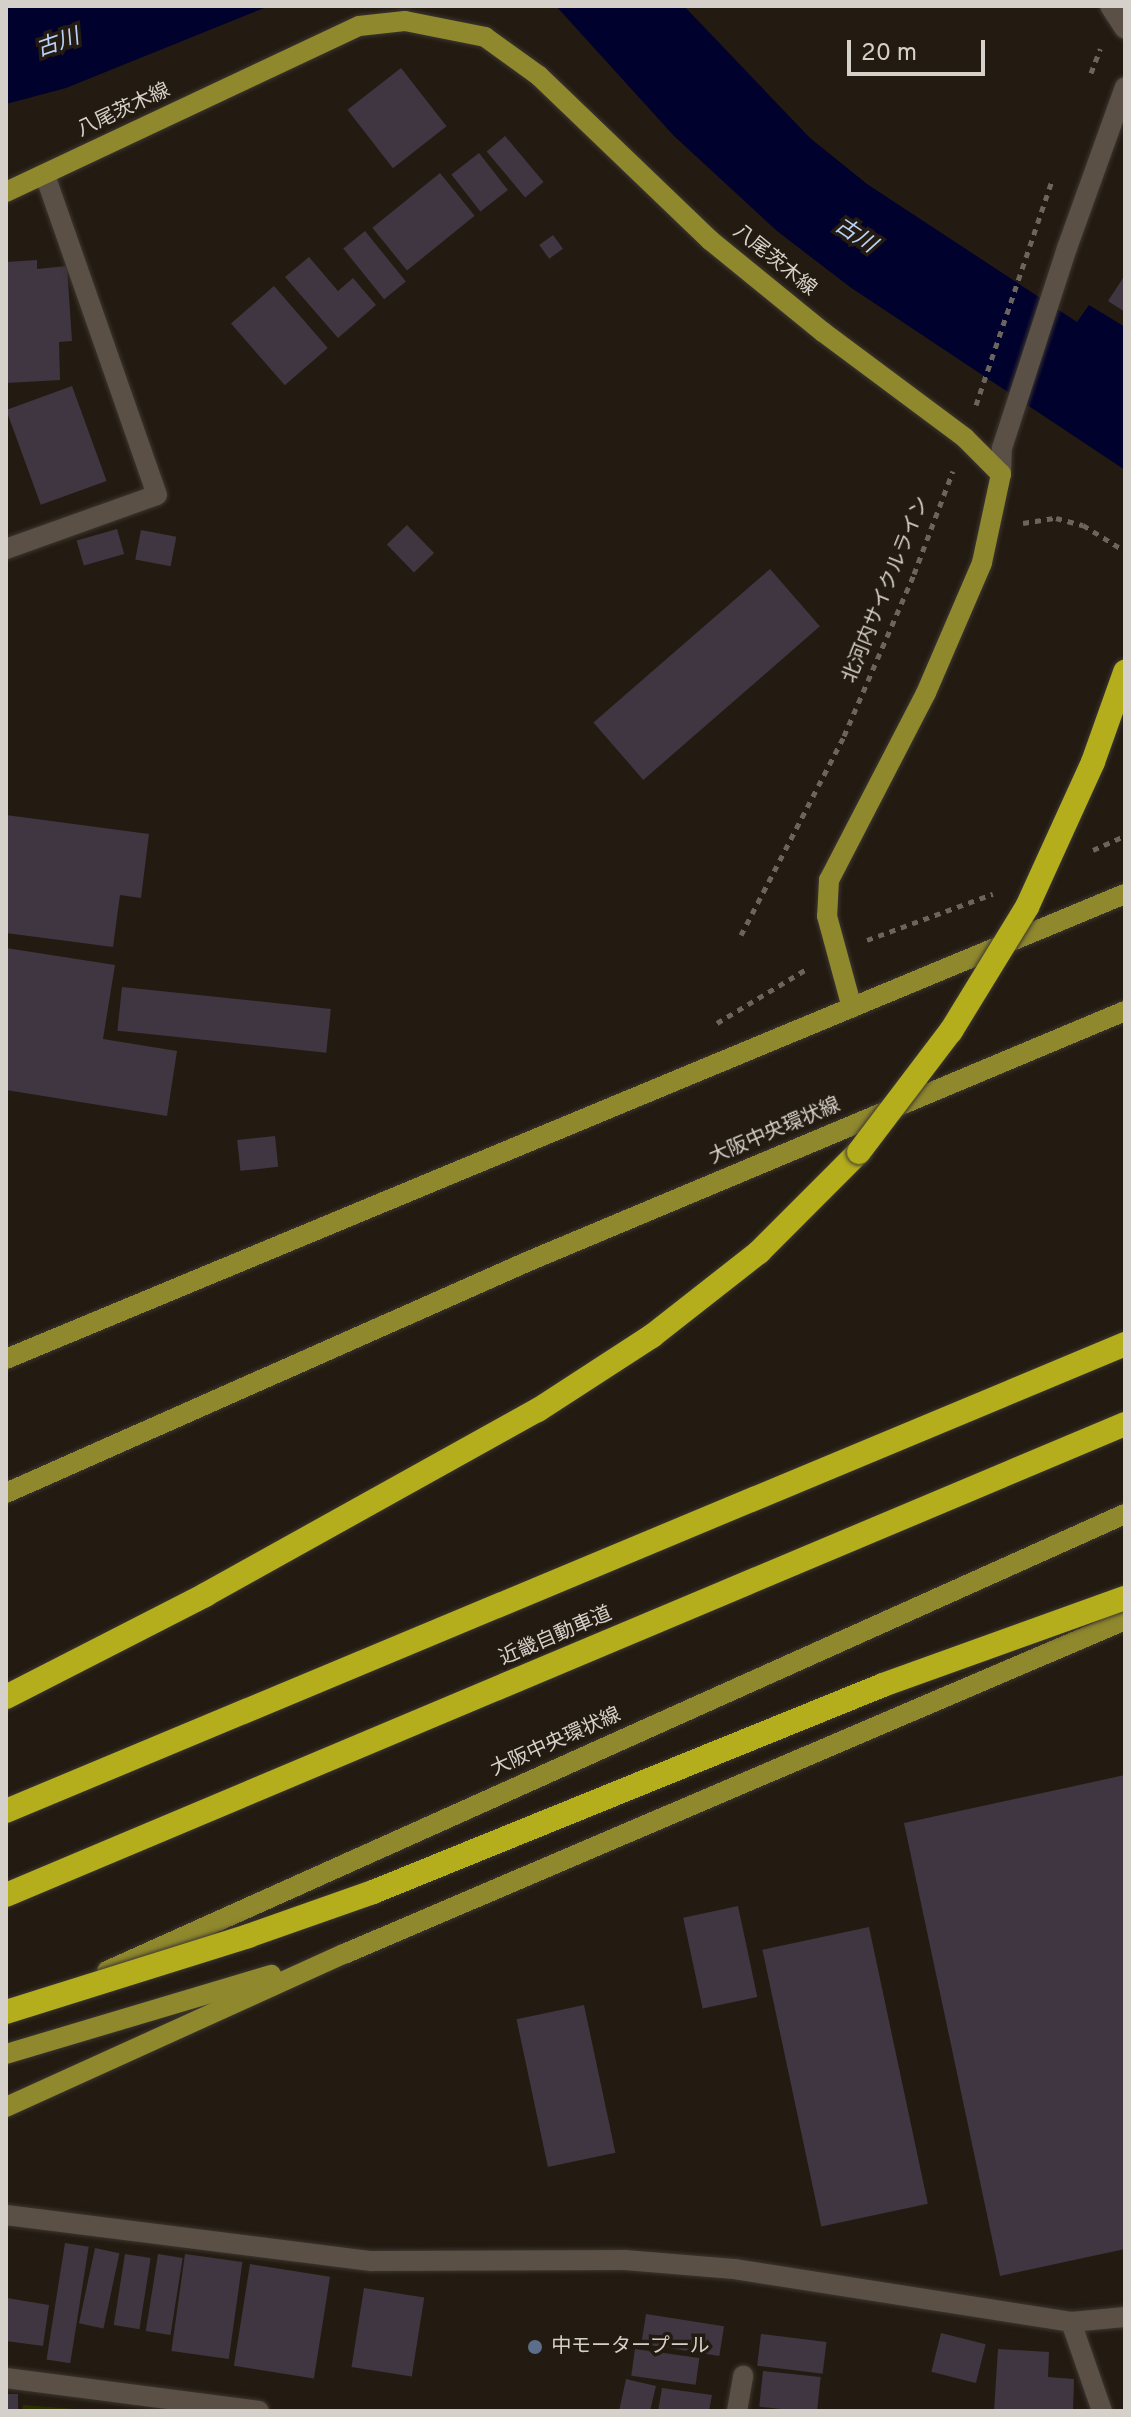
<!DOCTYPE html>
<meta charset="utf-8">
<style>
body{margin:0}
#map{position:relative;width:1131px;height:2417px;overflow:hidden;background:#231b11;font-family:Overpass,"Noto Sans JP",sans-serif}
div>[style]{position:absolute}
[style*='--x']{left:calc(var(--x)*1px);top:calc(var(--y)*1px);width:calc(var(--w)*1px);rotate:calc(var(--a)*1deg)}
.green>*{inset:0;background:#2a3000}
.water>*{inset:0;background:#00012d}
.building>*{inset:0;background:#3f3641;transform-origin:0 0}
.path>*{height:5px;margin-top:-2.5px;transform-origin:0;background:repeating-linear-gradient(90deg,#6c655d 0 6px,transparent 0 12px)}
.roads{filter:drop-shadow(0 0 2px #3c3631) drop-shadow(0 0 2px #3c3631)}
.lane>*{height:20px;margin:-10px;padding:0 10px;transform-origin:10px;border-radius:10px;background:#5a5045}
.street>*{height:20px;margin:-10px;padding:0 10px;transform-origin:10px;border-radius:10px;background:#5a5045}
.primary>*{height:20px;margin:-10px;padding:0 10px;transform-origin:10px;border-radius:10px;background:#90882d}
.highway>*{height:24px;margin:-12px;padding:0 12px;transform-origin:12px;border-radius:12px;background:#b4ae1d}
.bridges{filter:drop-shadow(0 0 2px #3c3631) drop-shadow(0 0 2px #3c3631)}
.highway-bridge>*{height:24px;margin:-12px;padding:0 12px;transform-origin:12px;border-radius:12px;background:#b4ae1d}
.dots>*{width:22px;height:22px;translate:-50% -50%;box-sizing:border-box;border:4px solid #231b11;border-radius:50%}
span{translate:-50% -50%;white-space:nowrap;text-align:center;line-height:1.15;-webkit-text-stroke:7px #231b11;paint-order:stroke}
.street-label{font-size:20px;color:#d6d0ca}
.poi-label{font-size:20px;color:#d6d0ca}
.left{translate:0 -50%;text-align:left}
.water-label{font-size:22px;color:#b9d2f8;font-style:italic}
.frame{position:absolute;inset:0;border:8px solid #d6d0ca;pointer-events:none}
.scale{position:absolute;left:847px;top:40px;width:138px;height:36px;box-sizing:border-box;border:4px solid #d6d0ca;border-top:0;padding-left:10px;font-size:24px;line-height:28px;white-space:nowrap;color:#d6d0ca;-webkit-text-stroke:6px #231b11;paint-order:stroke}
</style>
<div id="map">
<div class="green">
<i style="clip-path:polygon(23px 2405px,101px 2411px,22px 2411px)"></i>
</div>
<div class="water">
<i style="clip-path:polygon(269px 6px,66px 88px,6px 104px,6px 7px)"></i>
<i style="clip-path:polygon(556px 6px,684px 6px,810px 138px,867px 184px,1077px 322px,1089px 305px,1125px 327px,1125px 470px,850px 287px,777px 231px,674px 136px)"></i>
</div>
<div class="building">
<i style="left:401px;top:68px;width:74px;height:68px;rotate:52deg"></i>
<i style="left:505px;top:136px;width:60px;height:24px;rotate:50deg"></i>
<i style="left:479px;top:153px;width:47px;height:35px;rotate:52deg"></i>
<i style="left:440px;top:173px;width:55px;height:87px;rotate:51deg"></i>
<i style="left:365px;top:231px;width:65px;height:28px;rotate:51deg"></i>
<i style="left:553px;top:235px;width:17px;height:17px;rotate:54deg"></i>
<i style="clip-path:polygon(309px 257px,338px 291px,353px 278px,376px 305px,338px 338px,285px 277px)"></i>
<i style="clip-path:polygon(37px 260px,37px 269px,67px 266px,72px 341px,59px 342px,60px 380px,6px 383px,6px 262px)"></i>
<i style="clip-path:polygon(1125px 275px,1125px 312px,1108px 301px)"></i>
<i style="left:274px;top:286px;width:82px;height:57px;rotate:49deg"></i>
<i style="left:72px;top:386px;width:101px;height:70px;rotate:70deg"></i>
<i style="left:407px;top:525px;width:39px;height:28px;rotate:46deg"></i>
<i style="left:117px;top:529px;width:26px;height:42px;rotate:74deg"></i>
<i style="left:141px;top:530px;width:36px;height:30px;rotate:11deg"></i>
<i style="left:770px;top:569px;width:76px;height:234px;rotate:49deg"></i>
<i style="clip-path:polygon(6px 815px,149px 834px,141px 898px,120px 895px,113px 947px,6px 933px)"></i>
<i style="clip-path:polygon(6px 948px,115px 965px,103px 1039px,177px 1051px,167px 1116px,6px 1090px)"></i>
<i style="left:122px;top:987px;width:210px;height:44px;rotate:6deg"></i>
<i style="left:275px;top:1136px;width:31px;height:38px;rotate:84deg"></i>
<i style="clip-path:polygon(1125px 1775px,1125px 2249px,1000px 2276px,904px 1823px)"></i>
<i style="left:738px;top:1906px;width:93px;height:56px;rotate:78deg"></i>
<i style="left:869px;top:1927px;width:283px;height:109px;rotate:78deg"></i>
<i style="left:584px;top:2005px;width:151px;height:69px;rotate:78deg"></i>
<i style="left:65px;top:2243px;width:24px;height:118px;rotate:9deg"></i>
<i style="left:95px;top:2248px;width:25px;height:77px;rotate:12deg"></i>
<i style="left:125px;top:2254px;width:26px;height:72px;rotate:9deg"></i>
<i style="left:158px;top:2254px;width:25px;height:78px;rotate:9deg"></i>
<i style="left:185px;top:2254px;width:58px;height:98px;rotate:8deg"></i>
<i style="left:250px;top:2264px;width:81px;height:103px;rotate:9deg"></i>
<i style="left:364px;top:2288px;width:61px;height:80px;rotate:9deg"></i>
<i style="clip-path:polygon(7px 2298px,49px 2305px,43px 2346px,6px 2341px)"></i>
<i style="left:646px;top:2314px;width:79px;height:30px;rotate:9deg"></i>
<i style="left:941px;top:2333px;width:46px;height:40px;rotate:14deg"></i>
<i style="left:761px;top:2334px;width:66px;height:32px;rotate:7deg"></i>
<i style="left:635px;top:2349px;width:65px;height:27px;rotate:8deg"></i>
<i style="clip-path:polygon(998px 2349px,1049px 2352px,1048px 2377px,1074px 2379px,1073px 2411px,994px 2411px)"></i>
<i style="left:763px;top:2371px;width:58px;height:36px;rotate:6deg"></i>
<i style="clip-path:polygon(626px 2379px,656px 2386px,650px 2411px,619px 2411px)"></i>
<i style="clip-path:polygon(662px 2388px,712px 2395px,709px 2411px,658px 2411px)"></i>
<i style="left:6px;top:2394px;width:12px;height:17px"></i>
</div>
<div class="path">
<i style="--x:1091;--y:73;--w:26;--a:-69"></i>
<i style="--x:976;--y:405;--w:237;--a:-71.3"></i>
<i style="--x:1023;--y:523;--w:33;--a:-9"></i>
<i style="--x:1056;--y:518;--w:28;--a:15"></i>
<i style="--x:1083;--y:525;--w:49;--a:31.8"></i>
<i style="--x:1093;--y:850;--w:35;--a:-24"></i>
<i style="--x:741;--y:935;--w:224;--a:-62.6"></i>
<i style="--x:844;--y:736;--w:176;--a:-66.6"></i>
<i style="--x:914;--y:574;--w:110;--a:-69.3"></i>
<i style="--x:867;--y:940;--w:134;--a:-20.1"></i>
<i style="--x:717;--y:1023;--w:106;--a:-31.1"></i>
</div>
<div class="roads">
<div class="lane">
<i style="--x:1071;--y:2322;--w:94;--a:70.8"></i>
<i style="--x:737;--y:2411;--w:36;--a:-80"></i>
</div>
<div class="street">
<i style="--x:1110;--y:6;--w:27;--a:57"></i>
<i style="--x:1001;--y:474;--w:26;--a:-88"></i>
<i style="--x:1002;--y:448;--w:210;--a:-72"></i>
<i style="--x:1067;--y:248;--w:171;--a:-70.2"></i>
<i style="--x:6;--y:549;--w:160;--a:-19.7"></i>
<i style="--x:157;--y:495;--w:339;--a:-109.3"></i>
<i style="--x:6;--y:2215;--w:368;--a:7.2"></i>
<i style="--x:371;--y:2261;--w:254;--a:-0.2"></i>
<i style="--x:625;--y:2260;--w:109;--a:4.7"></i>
<i style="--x:734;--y:2269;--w:341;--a:8.9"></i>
<i style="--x:1071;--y:2322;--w:54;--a:-5.3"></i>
<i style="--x:6;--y:2378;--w:255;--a:7.4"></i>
</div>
<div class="primary">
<i style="--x:6;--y:192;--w:390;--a:-25.2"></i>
<i style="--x:359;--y:26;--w:46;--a:-6.2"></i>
<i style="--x:405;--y:21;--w:82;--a:11.3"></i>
<i style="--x:485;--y:37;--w:67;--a:35.8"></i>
<i style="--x:539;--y:76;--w:237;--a:43.8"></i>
<i style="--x:710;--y:240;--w:146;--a:39.2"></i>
<i style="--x:823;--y:332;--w:177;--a:36.7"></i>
<i style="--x:965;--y:438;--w:51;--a:45"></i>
<i style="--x:1001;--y:474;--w:91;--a:102.1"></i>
<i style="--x:982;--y:563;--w:142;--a:113.3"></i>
<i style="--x:926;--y:693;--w:211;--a:117.4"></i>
<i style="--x:829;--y:880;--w:36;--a:93"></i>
<i style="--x:827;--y:916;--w:95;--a:74.8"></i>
<i style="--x:6;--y:1359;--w:1212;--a:-22.57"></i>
<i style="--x:6;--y:1493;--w:572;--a:-23.92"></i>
<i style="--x:529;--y:1261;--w:646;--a:-22.76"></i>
<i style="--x:107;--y:1971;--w:1116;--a:-24.18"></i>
<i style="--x:6;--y:2054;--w:277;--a:-16.6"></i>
<i style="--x:6;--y:2107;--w:371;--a:-24.4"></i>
<i style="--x:344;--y:1954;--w:849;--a:-23.15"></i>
</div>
<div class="highway">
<i style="--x:6;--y:1697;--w:224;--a:-27.1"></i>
<i style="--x:205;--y:1595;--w:381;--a:-29.1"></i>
<i style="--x:538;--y:1410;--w:136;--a:-33"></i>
<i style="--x:652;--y:1336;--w:136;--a:-38.1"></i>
<i style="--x:759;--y:1252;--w:141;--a:-45"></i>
<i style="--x:6;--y:1811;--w:1213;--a:-22.65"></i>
<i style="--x:6;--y:1895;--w:1214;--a:-22.83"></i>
</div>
</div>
<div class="bridges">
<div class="highway-bridge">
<i style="--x:859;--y:1152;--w:152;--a:-52.8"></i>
<i style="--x:951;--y:1031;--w:145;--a:-58.5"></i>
<i style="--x:1027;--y:907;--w:159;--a:-65.5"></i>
<i style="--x:1093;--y:762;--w:96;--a:-70.4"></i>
<i style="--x:6;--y:2012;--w:254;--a:-17.4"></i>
<i style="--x:248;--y:1936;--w:133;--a:-19.4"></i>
<i style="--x:373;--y:1892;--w:550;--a:-22.09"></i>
<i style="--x:883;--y:1685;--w:257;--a:-19.8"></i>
</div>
</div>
<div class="dots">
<i style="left:535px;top:2347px;background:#5c6f8a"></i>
</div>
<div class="street-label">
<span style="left:124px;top:111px;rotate:-25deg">八尾茨木線</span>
<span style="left:774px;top:261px;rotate:39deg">八尾茨木線</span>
<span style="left:887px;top:590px;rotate:-68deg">北河内サイクルライン</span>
<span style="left:775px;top:1132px;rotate:-23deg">大阪中央環状線</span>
<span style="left:556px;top:1637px;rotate:-23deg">近畿自動車道</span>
<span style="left:556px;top:1743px;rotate:-24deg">大阪中央環状線</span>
</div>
<div class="poi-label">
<span class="left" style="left:551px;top:2347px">中モータープール</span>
</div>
<div class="water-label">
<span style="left:58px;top:44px;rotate:-19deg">古川</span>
<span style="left:855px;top:236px;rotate:34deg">古川</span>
</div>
<div class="frame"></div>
<div class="scale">20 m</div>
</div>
